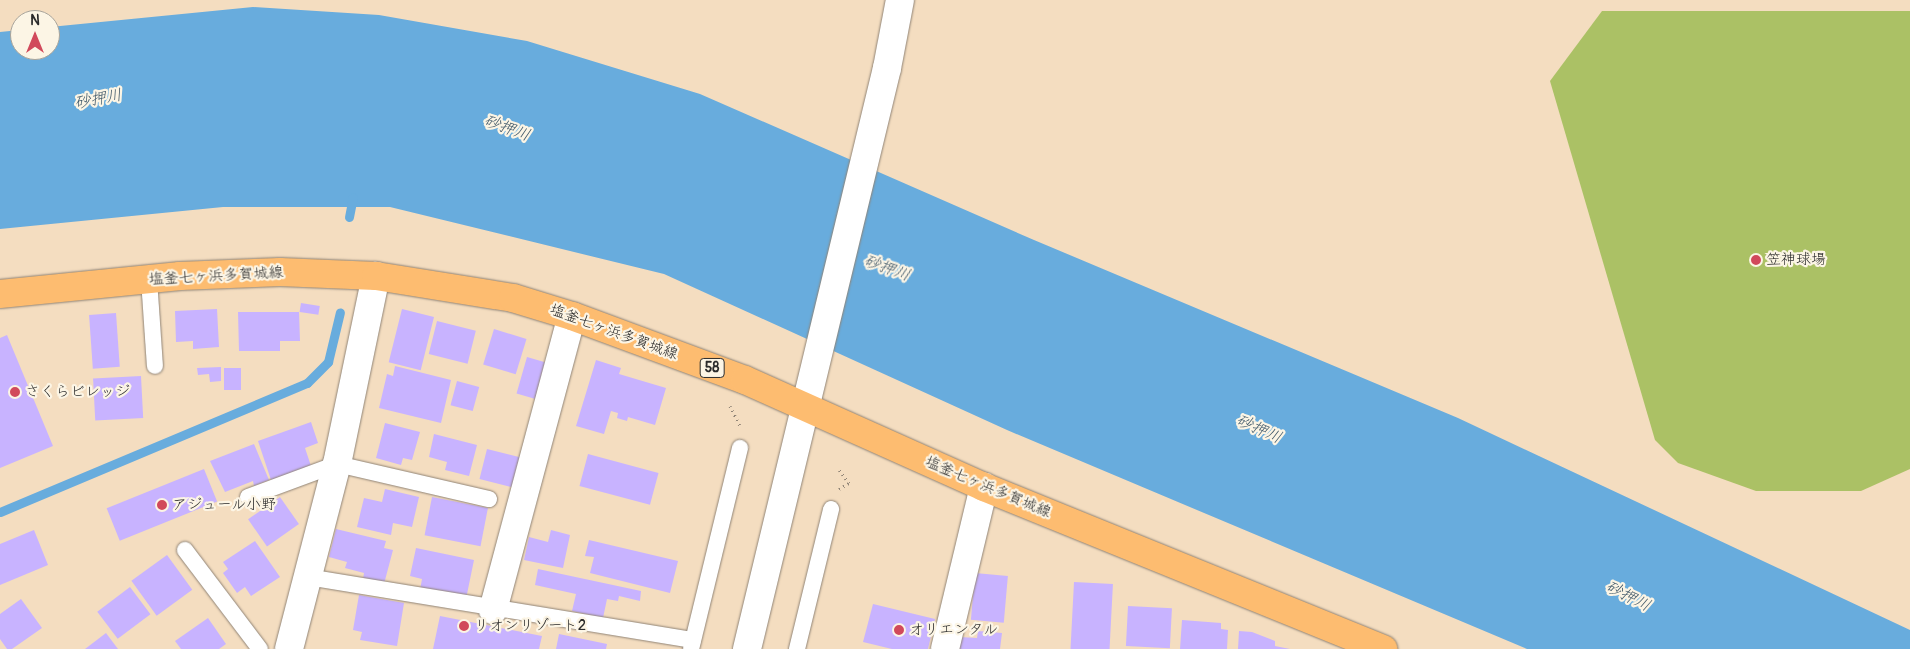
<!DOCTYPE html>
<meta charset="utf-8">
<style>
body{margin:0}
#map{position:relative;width:1910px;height:649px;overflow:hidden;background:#f4ddc0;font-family:Pangolin,"Klee One",sans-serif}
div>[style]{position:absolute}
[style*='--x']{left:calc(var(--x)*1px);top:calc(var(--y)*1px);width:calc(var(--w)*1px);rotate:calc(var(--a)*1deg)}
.green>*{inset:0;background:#abc165}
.water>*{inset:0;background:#68acdd}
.stream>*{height:9px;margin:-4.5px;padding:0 4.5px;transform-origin:4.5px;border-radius:4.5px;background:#68acdd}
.building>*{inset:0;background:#c8b3ff;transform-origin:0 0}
.path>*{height:3px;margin-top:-1.5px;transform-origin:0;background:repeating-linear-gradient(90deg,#908476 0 1px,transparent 0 5px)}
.roads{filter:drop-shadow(0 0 1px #908476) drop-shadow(0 0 1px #908476)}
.service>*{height:16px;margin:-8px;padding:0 8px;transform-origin:8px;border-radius:8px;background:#fff}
.minor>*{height:28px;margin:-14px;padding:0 14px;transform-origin:14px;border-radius:14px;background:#fff}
.tertiary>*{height:28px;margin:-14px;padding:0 14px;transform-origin:14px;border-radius:14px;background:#fff}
.primary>*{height:28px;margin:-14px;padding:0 14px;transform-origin:14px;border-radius:14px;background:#fdbc70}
.dots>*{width:14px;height:14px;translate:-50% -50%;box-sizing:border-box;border:2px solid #fcf5e5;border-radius:50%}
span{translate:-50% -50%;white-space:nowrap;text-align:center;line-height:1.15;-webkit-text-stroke:4.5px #fcf5e5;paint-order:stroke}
.shield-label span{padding:1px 4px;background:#fcf5e5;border:1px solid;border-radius:4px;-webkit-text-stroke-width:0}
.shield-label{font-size:14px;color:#2b2b2b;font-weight:700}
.poi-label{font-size:15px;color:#2b2b2b}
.left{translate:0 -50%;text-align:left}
.street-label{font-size:15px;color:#2b2b2b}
.water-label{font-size:16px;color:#405869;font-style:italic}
.north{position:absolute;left:10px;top:10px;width:50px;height:50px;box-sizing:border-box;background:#fcf5e5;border:1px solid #a8a49b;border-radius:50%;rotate:0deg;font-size:14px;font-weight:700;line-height:20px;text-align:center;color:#2b2b2b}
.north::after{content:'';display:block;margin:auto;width:18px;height:22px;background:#d1495b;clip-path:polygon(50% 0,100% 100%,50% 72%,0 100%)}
</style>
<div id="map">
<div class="green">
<i style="clip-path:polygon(1602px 11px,1910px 11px,1910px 469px,1861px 491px,1756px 491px,1678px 463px,1655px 440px,1550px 81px)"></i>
</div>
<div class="water">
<i style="clip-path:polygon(253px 7px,379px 15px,527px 41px,700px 94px,1034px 240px,1458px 418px,1910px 630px,1910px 649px,1527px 649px,1007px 430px,664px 274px,390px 207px,223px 207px,0 229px,0 32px,20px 30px,20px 50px,50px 50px,50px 27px)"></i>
</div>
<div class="stream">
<i style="--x:349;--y:217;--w:20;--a:-79"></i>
<i style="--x:0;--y:512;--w:333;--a:-22.8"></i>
<i style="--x:307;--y:383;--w:30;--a:-45"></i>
<i style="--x:328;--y:362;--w:51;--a:-76.5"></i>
</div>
<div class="building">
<i style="left:301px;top:303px;width:19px;height:9px;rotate:9deg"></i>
<i style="clip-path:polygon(217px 309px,219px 347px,193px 349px,193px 341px,176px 342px,175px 311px)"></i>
<i style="left:402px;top:309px;width:33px;height:55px;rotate:14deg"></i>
<i style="clip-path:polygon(238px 312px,299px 312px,300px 341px,280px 341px,280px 351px,239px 351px)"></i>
<i style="left:116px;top:313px;width:54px;height:27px;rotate:86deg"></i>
<i style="left:437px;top:321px;width:40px;height:34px;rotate:14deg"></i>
<i style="left:494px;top:329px;width:34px;height:37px;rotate:17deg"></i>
<i style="clip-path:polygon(7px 335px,53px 446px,0 468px,0 338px)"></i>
<i style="left:527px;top:357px;width:25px;height:38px;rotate:16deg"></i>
<i style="clip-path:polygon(596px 360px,621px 368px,619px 374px,666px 388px,655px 425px,628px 417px,627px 421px,617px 418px,618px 413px,611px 411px,604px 434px,576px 426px)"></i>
<i style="clip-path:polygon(395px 366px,451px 380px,441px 423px,379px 408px,387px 374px,393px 376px)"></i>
<i style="clip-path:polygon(221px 367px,221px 381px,210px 382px,209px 374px,198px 375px,197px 368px)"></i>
<i style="left:224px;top:368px;width:17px;height:22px"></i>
<i style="left:141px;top:376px;width:42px;height:48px;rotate:87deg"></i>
<i style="left:457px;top:381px;width:23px;height:25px;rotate:15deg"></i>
<i style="clip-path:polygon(311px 422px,318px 443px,305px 448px,311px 466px,271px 480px,258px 441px)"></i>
<i style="clip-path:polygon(385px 423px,420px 432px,412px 460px,403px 458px,401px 465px,376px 458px)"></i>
<i style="clip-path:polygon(434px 434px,477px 445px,469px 476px,445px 470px,447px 462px,429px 457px)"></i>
<i style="clip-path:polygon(254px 444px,269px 480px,254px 486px,253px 481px,225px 492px,210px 461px)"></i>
<i style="left:487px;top:449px;width:36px;height:31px;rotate:14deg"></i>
<i style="left:588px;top:454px;width:73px;height:33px;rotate:15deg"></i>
<i style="left:204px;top:469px;width:35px;height:105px;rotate:68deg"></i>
<i style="clip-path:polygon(385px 489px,419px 497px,412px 527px,393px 523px,391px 535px,357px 527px,364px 498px,382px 502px)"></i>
<i style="left:280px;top:497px;width:33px;height:39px;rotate:55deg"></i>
<i style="left:432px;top:497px;width:57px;height:39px;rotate:11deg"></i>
<i style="clip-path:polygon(336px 529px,386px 541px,384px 548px,393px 550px,384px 584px,363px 579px,364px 573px,345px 568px,347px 562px,329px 557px)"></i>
<i style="clip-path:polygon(34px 530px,48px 565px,0 585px,0 544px)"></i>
<i style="clip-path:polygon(551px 530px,570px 535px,563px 568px,524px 560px,529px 537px,548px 542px)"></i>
<i style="clip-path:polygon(589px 540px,678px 561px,670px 593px,590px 573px,594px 557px,585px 556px)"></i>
<i style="clip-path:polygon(255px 541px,280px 577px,251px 596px,245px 587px,237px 593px,223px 573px,228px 569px,223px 562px)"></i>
<i style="clip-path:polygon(416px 548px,474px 560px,466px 599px,420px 590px,422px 579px,410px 576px)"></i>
<i style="left:167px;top:555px;width:43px;height:44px;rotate:54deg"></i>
<i style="clip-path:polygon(538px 569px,641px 591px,640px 601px,619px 596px,618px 601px,607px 599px,603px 618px,572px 611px,576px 594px,535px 585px)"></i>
<i style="left:975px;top:573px;width:33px;height:47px;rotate:5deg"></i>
<i style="left:1074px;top:582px;width:39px;height:67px;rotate:3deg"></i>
<i style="left:130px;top:587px;width:34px;height:41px;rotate:53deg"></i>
<i style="clip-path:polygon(359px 595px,404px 603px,397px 646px,360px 640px,362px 632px,353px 630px)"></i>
<i style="clip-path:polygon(21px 599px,42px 628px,12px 649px,7px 649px,0 639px,0 614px)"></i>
<i style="clip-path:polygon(873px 604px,935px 619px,928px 649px,892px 649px,863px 642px)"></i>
<i style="left:1128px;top:606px;width:44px;height:40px;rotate:3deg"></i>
<i style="clip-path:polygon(440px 616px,542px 636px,539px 649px,433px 649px)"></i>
<i style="clip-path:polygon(208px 618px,226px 644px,219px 649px,181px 649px,175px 641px)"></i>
<i style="clip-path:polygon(1182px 620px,1221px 623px,1221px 629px,1228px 630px,1227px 649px,1180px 649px)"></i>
<i style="clip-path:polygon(978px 631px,1002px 633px,1000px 649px,958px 649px,959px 637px,977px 638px)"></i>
<i style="clip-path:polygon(1239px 631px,1252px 632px,1275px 641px,1275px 646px,1290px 649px,1238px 649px)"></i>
<i style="clip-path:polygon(106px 633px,118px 649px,85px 649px)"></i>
<i style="clip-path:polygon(559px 634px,607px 644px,606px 649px,556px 649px)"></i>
</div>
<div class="path">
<i style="--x:730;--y:406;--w:22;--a:63"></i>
<i style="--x:839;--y:489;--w:12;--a:-31"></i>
<i style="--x:849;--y:483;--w:17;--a:-126"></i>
</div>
<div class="roads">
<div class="service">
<i style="--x:149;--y:279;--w:87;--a:86.1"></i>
<i style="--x:248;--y:497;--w:95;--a:-20.3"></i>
<i style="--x:337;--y:464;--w:156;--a:13"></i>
<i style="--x:185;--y:550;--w:124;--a:52.9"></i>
<i style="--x:307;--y:577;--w:391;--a:9.3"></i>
<i style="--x:691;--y:649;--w:207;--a:-76.3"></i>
<i style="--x:797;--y:649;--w:144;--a:-76.3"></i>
</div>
<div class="minor">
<i style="--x:493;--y:610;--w:304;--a:-75"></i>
<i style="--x:289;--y:649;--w:191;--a:-75.5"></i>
<i style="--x:337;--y:464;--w:192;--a:-78.3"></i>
<i style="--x:945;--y:649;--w:167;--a:-76.5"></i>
</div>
<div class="tertiary">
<i style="--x:747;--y:649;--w:598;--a:-76.45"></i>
<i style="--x:887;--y:68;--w:69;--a:-79.2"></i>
</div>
<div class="primary">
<i style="--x:0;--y:294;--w:181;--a:-5.7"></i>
<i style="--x:180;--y:276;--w:100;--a:-2.3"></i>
<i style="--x:280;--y:272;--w:96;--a:2.4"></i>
<i style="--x:376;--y:276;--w:139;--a:9.1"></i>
<i style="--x:513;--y:298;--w:62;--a:17"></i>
<i style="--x:572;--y:316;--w:184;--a:20.3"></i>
<i style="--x:745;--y:380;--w:262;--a:24.1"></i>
<i style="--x:984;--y:487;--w:431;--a:22.1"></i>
</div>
</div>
<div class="dots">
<i style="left:1756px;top:260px;background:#d1495b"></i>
<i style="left:15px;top:392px;background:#d1495b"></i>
<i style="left:162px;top:505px;background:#d1495b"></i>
<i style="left:464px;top:626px;background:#d1495b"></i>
<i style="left:899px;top:630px;background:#d1495b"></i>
</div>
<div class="shield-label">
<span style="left:712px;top:368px">58</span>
</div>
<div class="poi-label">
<span class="left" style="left:1766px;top:260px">笠神球場</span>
<span class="left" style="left:25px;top:392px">さくらビレッジ</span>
<span class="left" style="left:172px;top:505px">アジュール小野</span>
<span class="left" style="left:474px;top:626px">リオンリゾート2</span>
<span class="left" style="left:909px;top:630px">オリエンタル</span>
</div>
<div class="street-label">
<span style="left:216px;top:276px;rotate:-3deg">塩釜七ヶ浜多賀城線</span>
<span style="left:614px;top:332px;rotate:20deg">塩釜七ヶ浜多賀城線</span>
<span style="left:988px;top:487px;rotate:23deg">塩釜七ヶ浜多賀城線</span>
</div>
<div class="water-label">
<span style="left:98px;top:99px;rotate:-10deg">砂押川</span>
<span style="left:507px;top:128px;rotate:20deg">砂押川</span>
<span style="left:887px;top:268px;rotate:20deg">砂押川</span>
<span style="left:1259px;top:429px;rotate:24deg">砂押川</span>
<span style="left:1628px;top:596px;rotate:27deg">砂押川</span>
</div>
<div class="north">N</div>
</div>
